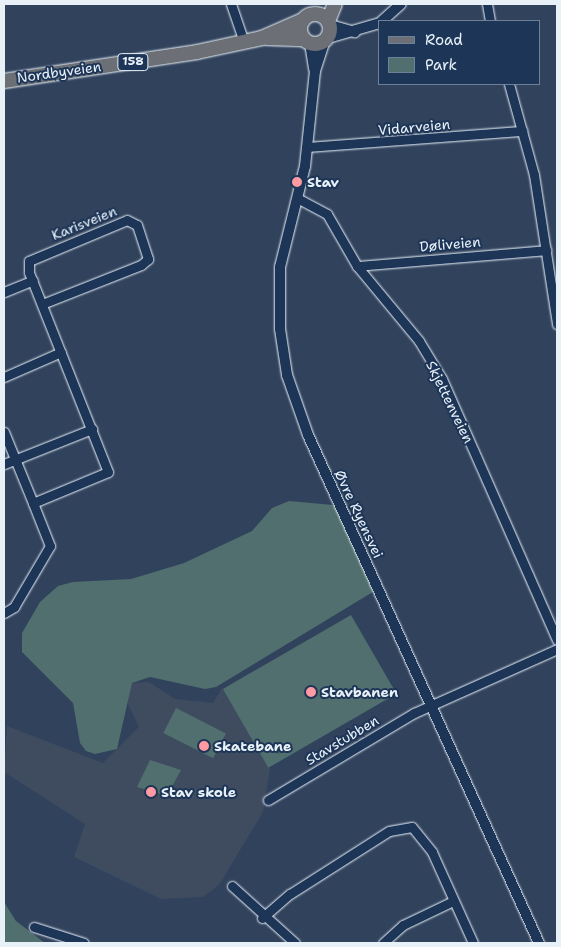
<!DOCTYPE html>
<meta charset="utf-8">
<style>
body{margin:0}
#map{position:relative;width:561px;height:947px;overflow:hidden;background:#31425c;font-family:"Shantell Sans",sans-serif}
div>[style]{position:absolute}
[style*='--x']{left:calc(var(--x)*1px);top:calc(var(--y)*1px);width:calc(var(--w)*1px);rotate:calc(var(--a)*1deg)}
.built>*{inset:0;background:#3f4c60}
.green>*{inset:0;background:#506f6e;transform-origin:0 0}
.roads{filter:drop-shadow(0 0 1px #e8f1f8) drop-shadow(0 0 1px #e8f1f8)}
.minor>*{height:9px;margin:-4.5px;padding:0 4.5px;transform-origin:4.5px;border-radius:4.5px;background:#1d3557}
.tertiary>*{height:10px;margin:-5px;padding:0 5px;transform-origin:5px;border-radius:5px;background:#1d3557}
.primary>*{height:14px;margin:-7px;padding:0 7px;transform-origin:7px;border-radius:7px;background:#6c6f75}
.primary>.ring{margin:-7px;padding:0;box-sizing:content-box;background:none;border:14px solid #6c6f75;border-radius:50%}
.dots>*{width:14px;height:14px;translate:-50% -50%;box-sizing:border-box;border:2px solid #1d3557;border-radius:50%}
span{translate:-50% -50%;white-space:nowrap;text-align:center;line-height:1.15;-webkit-text-stroke:4px #1d3557;paint-order:stroke}
.shield-label span{padding:1px 4px;background:#1d3557;border:1px solid;border-radius:4px;-webkit-text-stroke-width:0}
.shield-label{font-size:12px;color:#e8f1f8;font-weight:700}
.street-label{font-size:14px;color:#e8f1f8}
.poi-label{font-size:14px;color:#e8f1f8;font-weight:700}
.left{translate:0 -50%;text-align:left}
.frame{position:absolute;inset:0;border:5px solid #e8f1f8;pointer-events:none}
.legend{position:absolute;left:378px;top:20px;width:162px;height:65px;box-sizing:border-box;background:#1d3557;border:1px solid #6e8097;margin:0;padding:6px 9px;list-style:none;font-size:15px;color:#e8f1f8}
.legend li{display:flex;align-items:center;gap:10px;height:25px}
.legend b{width:25px;border:1px solid #6e8097}
</style>
<div id="map">
<div class="built">
<i style="clip-path:polygon(149px 682px,175px 699px,213px 703px,222px 688px,270px 769px,263px 812px,219px 885px,203px 897px,161px 899px,74px 857px,85px 824px,4px 772px,7px 726px,103px 763px,139px 727px,127px 702px,129px 683px)"></i>
</div>
<div class="green">
<i style="clip-path:polygon(289px 501px,344px 506px,381px 587px,216px 687px,205px 689px,150px 677px,132px 683px,117px 749px,95px 754px,86px 751px,80px 743px,73px 703px,22px 652px,22px 633px,40px 602px,58px 586px,73px 582px,131px 579px,184px 563px,252px 531px,272px 508px)"></i>
<i style="left:351px;top:615px;width:91px;height:148px;rotate:60deg"></i>
<i style="left:176px;top:708px;width:56px;height:28px;rotate:27deg"></i>
<i style="clip-path:polygon(150px 760px,181px 770px,167px 796px,137px 787px)"></i>
<i style="clip-path:polygon(4px 902px,16px 921px,45px 943px,4px 943px)"></i>
</div>
<div class="roads">
<div class="minor">
<i style="--x:231;--y:4;--w:40;--a:71.1"></i>
<i style="--x:487;--y:4;--w:17;--a:80"></i>
<i style="--x:509;--y:84;--w:94;--a:74.6"></i>
<i style="--x:534;--y:175;--w:151;--a:81.2"></i>
<i style="--x:308;--y:147;--w:215;--a:-4.3"></i>
<i style="--x:297;--y:198;--w:34;--a:28"></i>
<i style="--x:327;--y:214;--w:60;--a:60"></i>
<i style="--x:357;--y:266;--w:97;--a:50.4"></i>
<i style="--x:419;--y:341;--w:44;--a:58.8"></i>
<i style="--x:442;--y:379;--w:285;--a:66.2"></i>
<i style="--x:357;--y:266;--w:190;--a:-4.8"></i>
<i style="--x:4;--y:292;--w:31;--a:-22"></i>
<i style="--x:4;--y:377;--w:62;--a:-23.7"></i>
<i style="--x:4;--y:432;--w:77;--a:67.8"></i>
<i style="--x:4;--y:464;--w:95;--a:-21.7"></i>
<i style="--x:4;--y:613;--w:12;--a:-31"></i>
<i style="--x:14;--y:607;--w:71;--a:-59.5"></i>
<i style="--x:50;--y:546;--w:46;--a:-111.6"></i>
<i style="--x:33;--y:503;--w:81;--a:-22.5"></i>
<i style="--x:108;--y:472;--w:215;--a:-111.6"></i>
<i style="--x:29;--y:272;--w:11;--a:-90"></i>
<i style="--x:29;--y:261;--w:106;--a:-22.7"></i>
<i style="--x:127;--y:220;--w:11;--a:27"></i>
<i style="--x:137;--y:225;--w:36;--a:72"></i>
<i style="--x:148;--y:259;--w:9;--a:139"></i>
<i style="--x:141;--y:265;--w:106;--a:158.5"></i>
<i style="--x:268;--y:800;--w:170;--a:-30.8"></i>
<i style="--x:414;--y:713;--w:157;--a:-24.1"></i>
<i style="--x:232;--y:886;--w:85;--a:42.1"></i>
<i style="--x:262;--y:918;--w:37;--a:-41"></i>
<i style="--x:290;--y:894;--w:117;--a:-32.5"></i>
<i style="--x:389;--y:831;--w:23;--a:-10"></i>
<i style="--x:412;--y:827;--w:32;--a:51"></i>
<i style="--x:432;--y:852;--w:100;--a:65.7"></i>
<i style="--x:34;--y:927;--w:52;--a:17.7"></i>
<i style="--x:383;--y:943;--w:27;--a:-42"></i>
<i style="--x:403;--y:925;--w:55;--a:-25.6"></i>
</div>
<div class="tertiary">
<i style="--x:382;--y:21;--w:25;--a:-42"></i>
<i style="--x:330;--y:25;--w:26;--a:16"></i>
<i style="--x:328;--y:38;--w:54;--a:-16.1"></i>
<i style="--x:325;--y:40;--w:33;--a:108"></i>
<i style="--x:315;--y:71;--w:96;--a:96"></i>
<i style="--x:305;--y:166;--w:104;--a:103.9"></i>
<i style="--x:280;--y:267;--w:62;--a:90"></i>
<i style="--x:280;--y:329;--w:47;--a:81.3"></i>
<i style="--x:287;--y:375;--w:64;--a:70.7"></i>
<i style="--x:308;--y:435;--w:558;--a:65.55"></i>
<i style="--x:310;--y:43;--w:26;--a:81"></i>
</div>
<div class="primary">
<i class="ring" style="left:300px;top:14px;width:16px;height:16px"></i>
<i style="--x:328;--y:21;--w:18;--a:-68"></i>
<i style="--x:267;--y:38;--w:37;--a:2"></i>
<i style="--x:4;--y:81;--w:195;--a:-8.5"></i>
<i style="--x:197;--y:52;--w:66;--a:-12.2"></i>
<i style="--x:262;--y:38;--w:45;--a:-23.7"></i>
</div>
</div>
<div class="dots">
<i style="left:297px;top:182px;background:#ff9aa2"></i>
<i style="left:311px;top:692px;background:#ff9aa2"></i>
<i style="left:204px;top:746px;background:#ff9aa2"></i>
<i style="left:151px;top:792px;background:#ff9aa2"></i>
</div>
<div class="shield-label">
<span style="left:133px;top:62px">158</span>
</div>
<div class="street-label">
<span style="left:59px;top:72px;rotate:-8deg">Nordbyveien</span>
<span style="left:414px;top:127px;rotate:-5deg">Vidarveien</span>
<span style="left:84px;top:223px;rotate:-22deg">Karisveien</span>
<span style="left:450px;top:244px;rotate:-5deg">Døliveien</span>
<span style="left:450px;top:402px;rotate:64deg">Skjettenveien</span>
<span style="left:359px;top:514px;rotate:65deg">Øvre Ryensvei</span>
<span style="left:342px;top:740px;rotate:-31deg">Stavstubben</span>
</div>
<div class="poi-label">
<span class="left" style="left:307px;top:182px">Stav</span>
<span class="left" style="left:321px;top:692px">Stavbanen</span>
<span class="left" style="left:214px;top:746px">Skatebane</span>
<span class="left" style="left:161px;top:792px">Stav skole</span>
</div>
<div class="frame"></div>
<ul class="legend">
<li><b style="height:6px;background:#6c6f75"></b>Road</li>
<li><b style="height:14px;background:#506f6e"></b>Park</li>
</ul>
</div>
